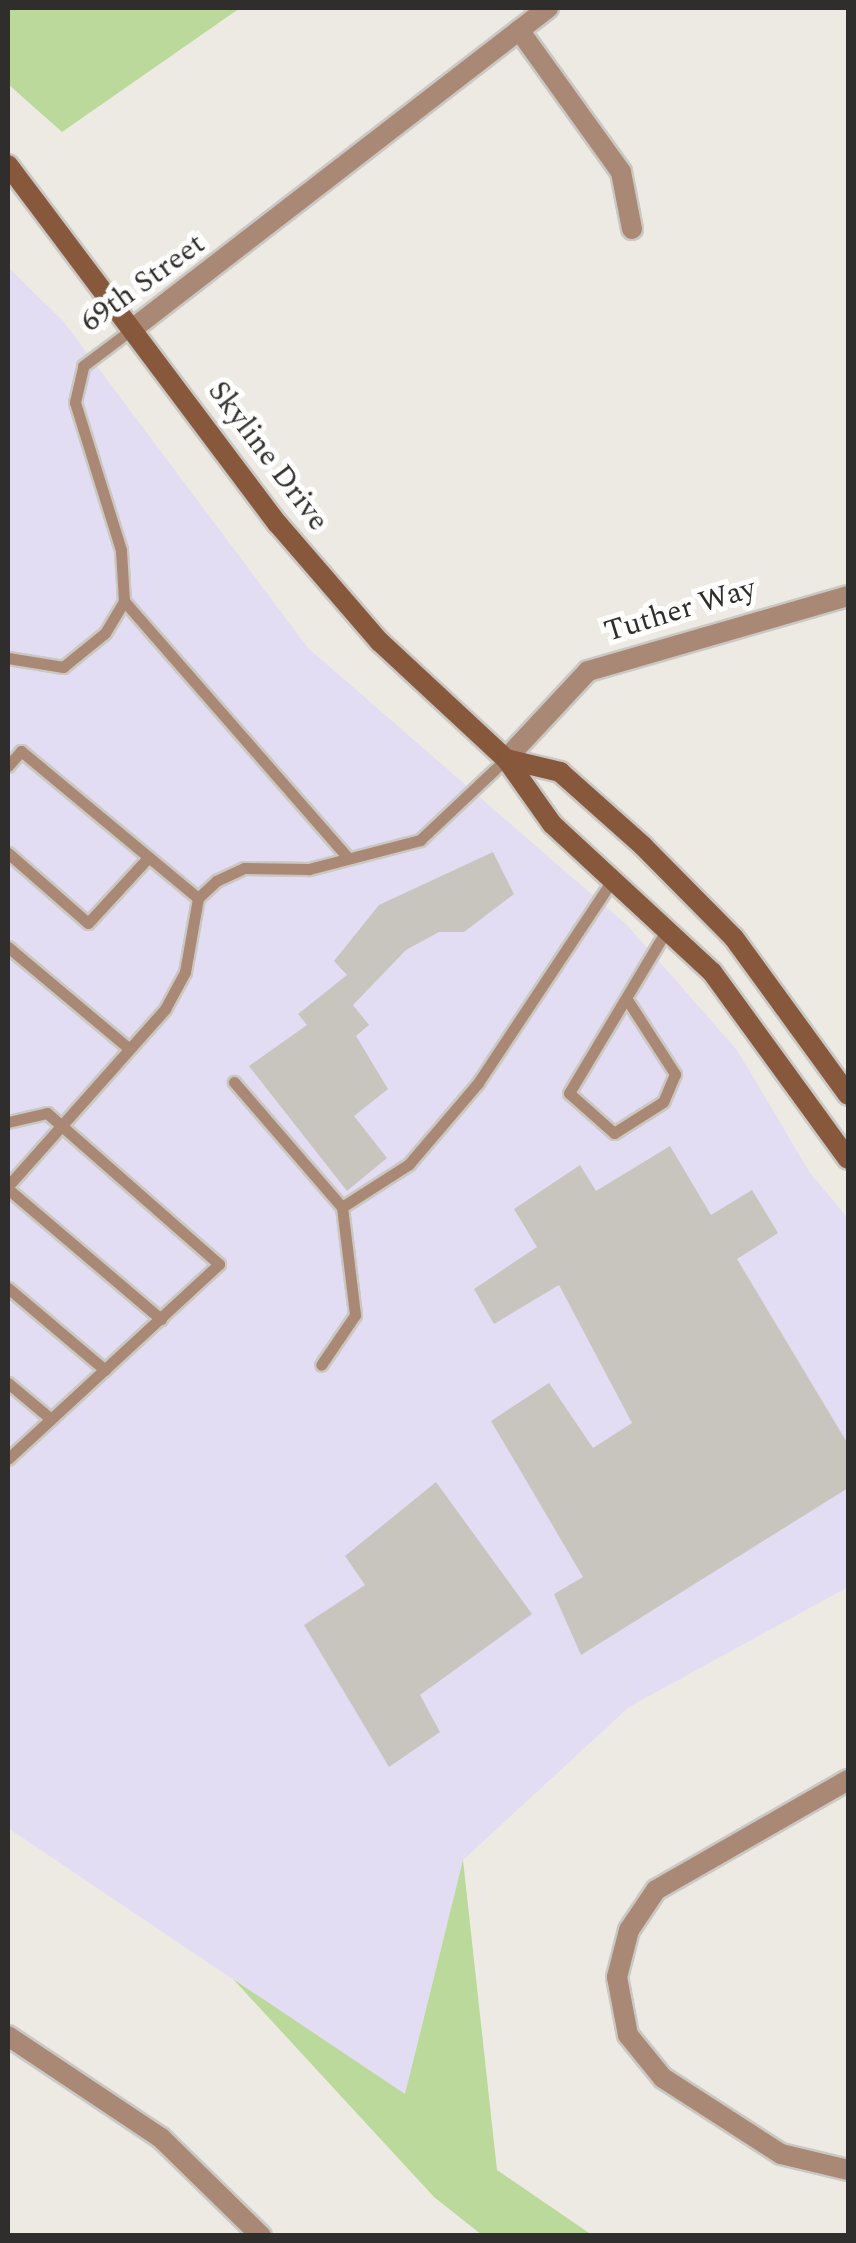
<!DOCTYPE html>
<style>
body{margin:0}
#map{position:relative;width:856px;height:2243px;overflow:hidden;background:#edeae4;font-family:Spectral,serif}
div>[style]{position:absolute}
.education>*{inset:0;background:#e2ddf3}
.green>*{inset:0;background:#bbd99a}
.building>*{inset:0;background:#c8c5bf}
.roads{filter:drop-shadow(2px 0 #cbc8c3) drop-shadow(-2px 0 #cbc8c3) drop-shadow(0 2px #cbc8c3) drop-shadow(0 -2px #cbc8c3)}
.lane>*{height:11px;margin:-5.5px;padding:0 5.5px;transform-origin:5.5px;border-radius:5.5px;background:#a98875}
.street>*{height:20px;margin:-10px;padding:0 10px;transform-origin:10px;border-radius:10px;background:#a98875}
.secondary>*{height:20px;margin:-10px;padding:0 10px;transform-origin:10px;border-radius:10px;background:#87583c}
span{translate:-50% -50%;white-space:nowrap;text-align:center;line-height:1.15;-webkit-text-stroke:10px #fff;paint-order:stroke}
.street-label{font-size:30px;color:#2f2e2c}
.frame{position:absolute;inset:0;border:10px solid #2f2e2c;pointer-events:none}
</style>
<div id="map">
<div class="education">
<i style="clip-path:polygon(8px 267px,63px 321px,308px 648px,627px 925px,737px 1050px,810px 1173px,848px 1218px,848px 1587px,629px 1707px,463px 1860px,405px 2095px,8px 1828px)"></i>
</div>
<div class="green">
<i style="clip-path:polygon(8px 8px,240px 8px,62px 132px,8px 84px)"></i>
<i style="clip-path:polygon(463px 1860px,497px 2170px,592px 2235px,482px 2235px,434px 2197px,233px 1979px,405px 2094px)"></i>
</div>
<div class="building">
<i style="clip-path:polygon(493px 852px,514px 894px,464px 932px,439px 932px,406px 950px,353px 1005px,369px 1025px,356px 1036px,388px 1089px,354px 1116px,387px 1158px,347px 1191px,249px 1066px,307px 1025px,298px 1014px,347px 975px,334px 961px,379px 905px)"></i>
<i style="clip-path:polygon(670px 1146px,711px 1215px,752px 1190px,778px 1233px,737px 1259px,848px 1444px,848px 1488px,581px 1655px,554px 1594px,583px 1577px,491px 1421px,549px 1383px,593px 1448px,632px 1423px,559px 1285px,494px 1324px,474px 1289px,537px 1247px,514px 1209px,580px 1165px,596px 1191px)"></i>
<i style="clip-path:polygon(436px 1482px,532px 1614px,420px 1695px,440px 1732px,389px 1767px,304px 1625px,365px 1585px,345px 1556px)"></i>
</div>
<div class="roads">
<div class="lane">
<i style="left:124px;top:601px;width:341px;rotate:48.9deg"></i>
<i style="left:8px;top:658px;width:56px;rotate:9.3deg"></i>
<i style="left:63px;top:667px;width:54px;rotate:-39deg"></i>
<i style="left:105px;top:633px;width:37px;rotate:-59deg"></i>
<i style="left:124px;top:601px;width:51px;rotate:-93.4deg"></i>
<i style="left:121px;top:550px;width:155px;rotate:-107.3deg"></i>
<i style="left:75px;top:402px;width:37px;rotate:-77deg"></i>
<i style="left:83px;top:366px;width:65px;rotate:-36.9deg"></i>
<i style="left:8px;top:766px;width:20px;rotate:-49deg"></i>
<i style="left:21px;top:751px;width:230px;rotate:39.7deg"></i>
<i style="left:8px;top:853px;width:106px;rotate:41.2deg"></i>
<i style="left:88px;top:923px;width:86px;rotate:-47.4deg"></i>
<i style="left:8px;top:947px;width:155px;rotate:40deg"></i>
<i style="left:628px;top:1001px;width:87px;rotate:57.2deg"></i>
<i style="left:675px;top:1074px;width:30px;rotate:113deg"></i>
<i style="left:663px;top:1102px;width:58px;rotate:147.7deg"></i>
<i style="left:614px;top:1133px;width:60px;rotate:-138.4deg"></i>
<i style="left:569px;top:1093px;width:191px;rotate:-59.1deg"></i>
<i style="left:234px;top:1082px;width:165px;rotate:49.2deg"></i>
<i style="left:342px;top:1207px;width:109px;rotate:83.1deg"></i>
<i style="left:355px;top:1315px;width:60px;rotate:124.2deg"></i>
<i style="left:8px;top:1122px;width:40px;rotate:-13deg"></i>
<i style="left:47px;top:1113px;width:229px;rotate:41.3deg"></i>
<i style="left:219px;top:1264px;width:287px;rotate:137.3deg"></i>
<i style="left:8px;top:1186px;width:237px;rotate:-48.4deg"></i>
<i style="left:165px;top:1009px;width:42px;rotate:-61.6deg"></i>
<i style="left:185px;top:972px;width:75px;rotate:-80deg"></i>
<i style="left:198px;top:898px;width:25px;rotate:-43deg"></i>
<i style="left:216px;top:881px;width:31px;rotate:-25deg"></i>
<i style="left:244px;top:868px;width:65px;rotate:0.9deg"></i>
<i style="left:309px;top:869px;width:115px;rotate:-14.6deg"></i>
<i style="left:420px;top:840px;width:118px;rotate:-43.3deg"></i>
<i style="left:8px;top:1189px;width:201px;rotate:40.4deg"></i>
<i style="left:342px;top:1207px;width:80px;rotate:-32.7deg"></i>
<i style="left:409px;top:1164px;width:106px;rotate:-49.6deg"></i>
<i style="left:478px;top:1083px;width:245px;rotate:-56.5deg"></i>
<i style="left:8px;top:1288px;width:127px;rotate:40.2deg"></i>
<i style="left:8px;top:1383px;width:56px;rotate:39.9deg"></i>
</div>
<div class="street">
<i style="left:519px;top:30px;width:175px;rotate:54.3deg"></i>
<i style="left:621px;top:172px;width:58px;rotate:79.1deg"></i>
<i style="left:135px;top:327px;width:522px;rotate:-37.68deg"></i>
<i style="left:506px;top:759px;width:120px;rotate:-47deg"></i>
<i style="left:588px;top:671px;width:271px;rotate:-16.1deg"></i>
<i style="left:848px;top:1780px;width:221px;rotate:150.2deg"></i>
<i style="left:656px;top:1890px;width:48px;rotate:124deg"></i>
<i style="left:629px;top:1930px;width:49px;rotate:104.3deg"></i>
<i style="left:617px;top:1977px;width:59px;rotate:79.3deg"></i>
<i style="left:628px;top:2035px;width:55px;rotate:50.9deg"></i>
<i style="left:663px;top:2078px;width:140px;rotate:32.8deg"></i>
<i style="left:781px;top:2154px;width:69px;rotate:13.4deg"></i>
<i style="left:8px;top:2036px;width:184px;rotate:33.7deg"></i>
<i style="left:161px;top:2138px;width:140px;rotate:44.4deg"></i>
</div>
<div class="secondary">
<i style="left:8px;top:165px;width:449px;rotate:53.1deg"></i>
<i style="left:278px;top:524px;width:156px;rotate:49.2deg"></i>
<i style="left:380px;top:642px;width:172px;rotate:42.9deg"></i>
<i style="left:506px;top:759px;width:80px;rotate:54.7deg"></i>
<i style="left:552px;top:824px;width:218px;rotate:42.8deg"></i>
<i style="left:712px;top:972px;width:231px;rotate:54deg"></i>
<i style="left:506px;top:759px;width:56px;rotate:13.5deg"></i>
<i style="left:560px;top:772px;width:111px;rotate:41.7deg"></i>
<i style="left:643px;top:846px;width:129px;rotate:45.3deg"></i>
<i style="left:734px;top:938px;width:194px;rotate:54deg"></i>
</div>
</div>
<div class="street-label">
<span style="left:143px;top:283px;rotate:-36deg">69th Street</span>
<span style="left:268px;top:456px;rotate:53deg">Skyline Drive</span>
<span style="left:680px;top:610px;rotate:-17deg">Tuther Way</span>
</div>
<div class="frame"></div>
</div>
